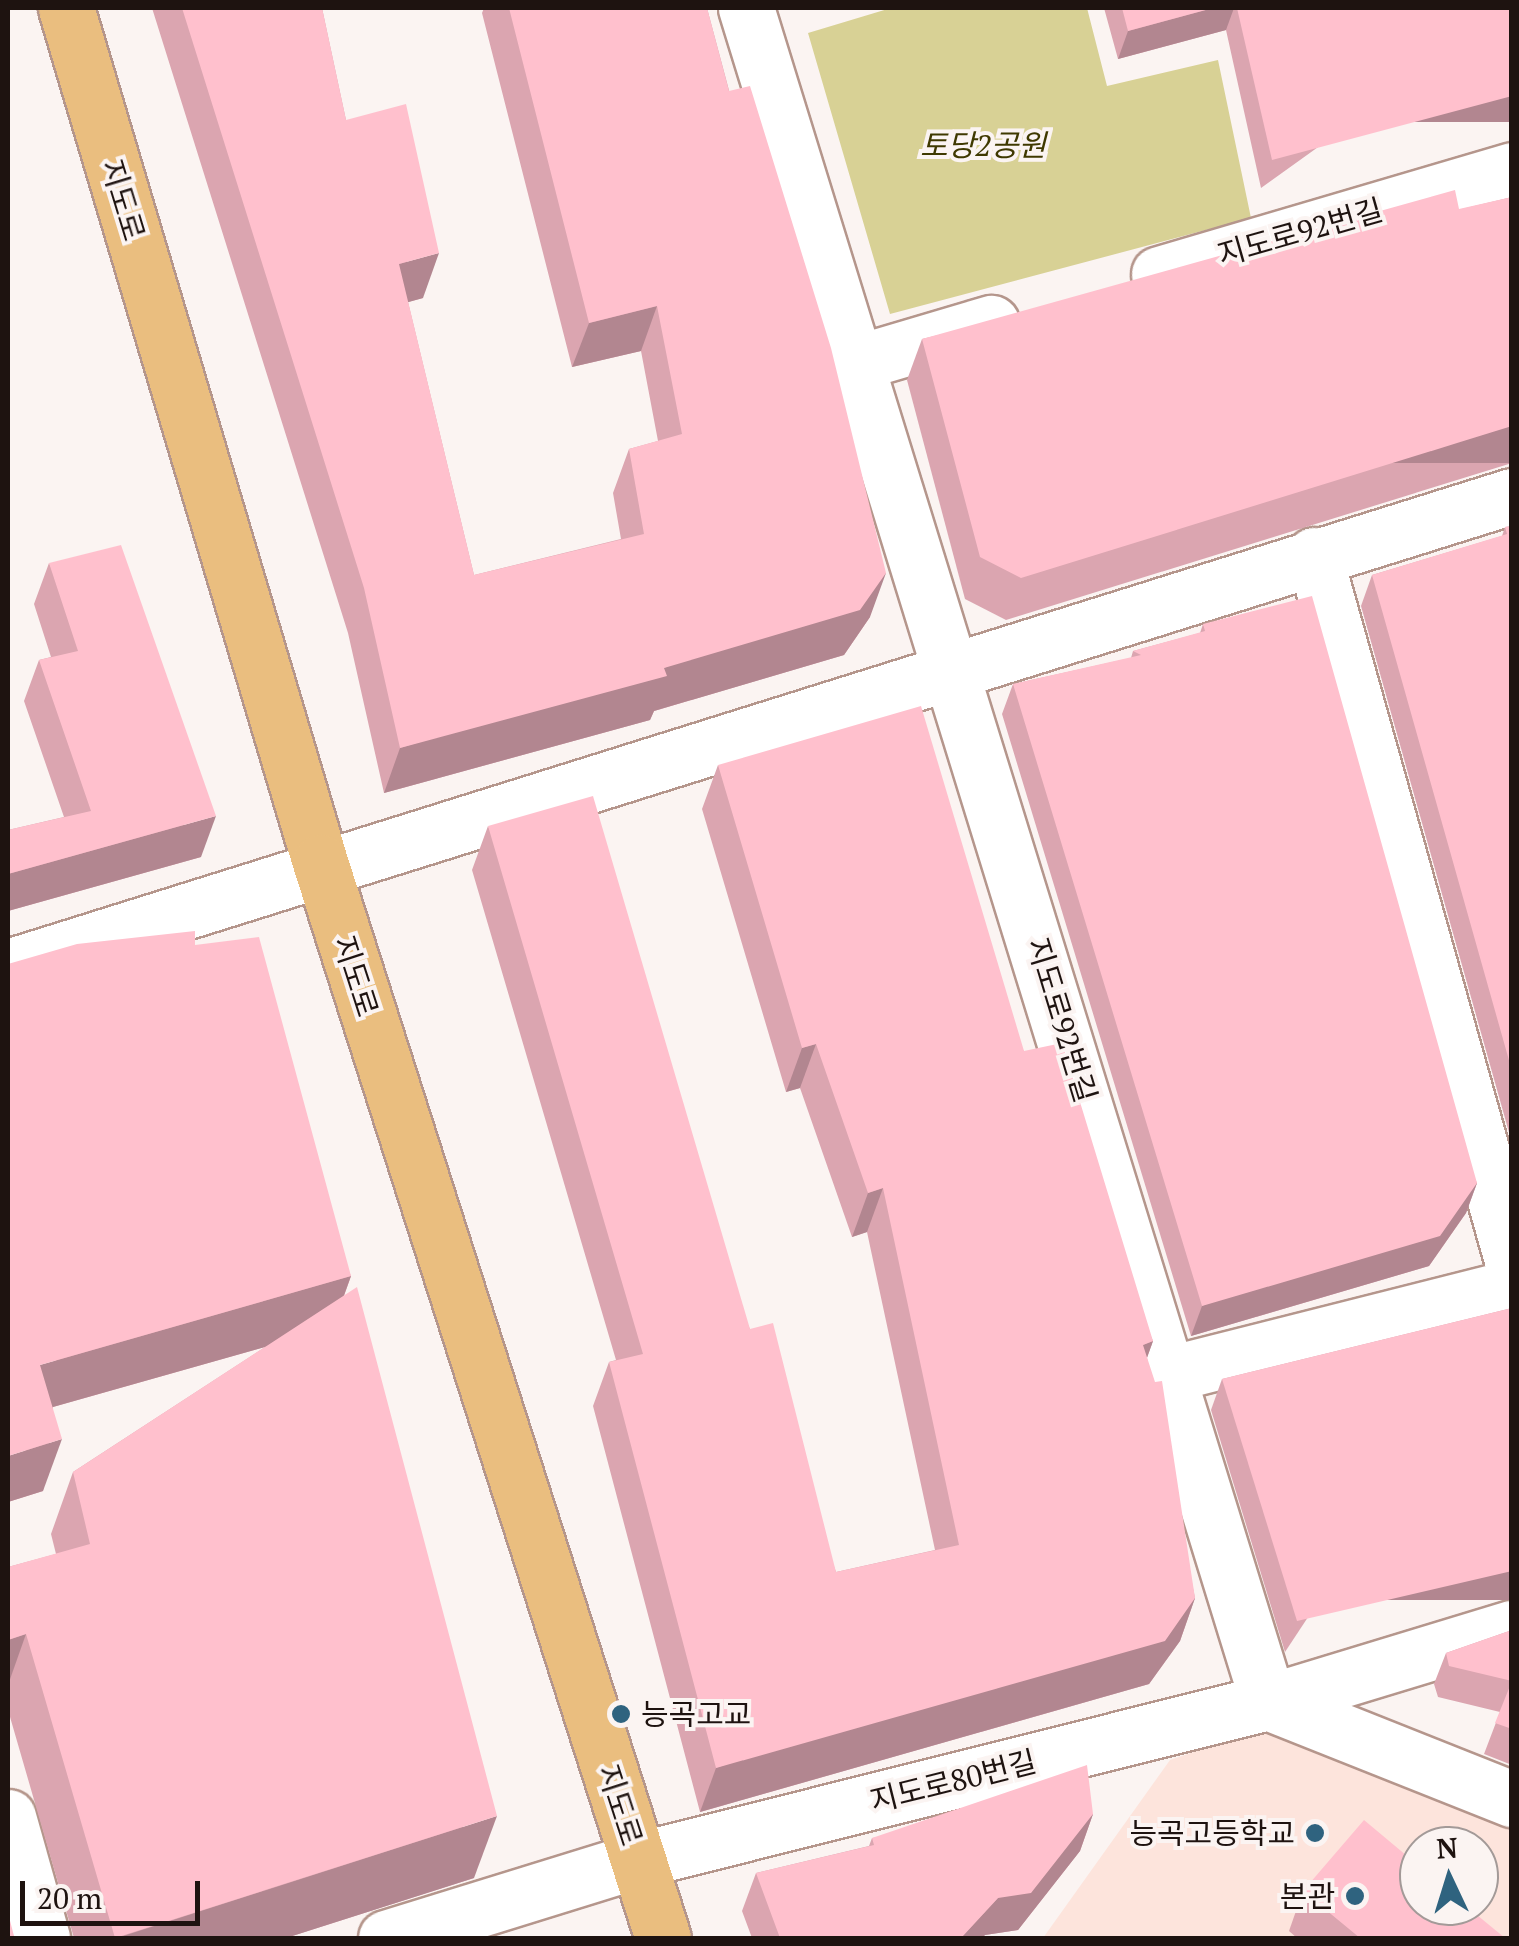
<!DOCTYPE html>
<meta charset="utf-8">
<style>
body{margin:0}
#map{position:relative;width:1519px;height:1946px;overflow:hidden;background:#fbf4f2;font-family:"PT Serif","Noto Sans KR",serif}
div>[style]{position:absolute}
.built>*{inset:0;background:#fde4dc}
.green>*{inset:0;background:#d8d195}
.roads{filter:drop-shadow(2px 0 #b5968c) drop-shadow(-2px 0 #b5968c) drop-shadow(0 2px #b5968c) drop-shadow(0 -2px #b5968c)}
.minor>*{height:55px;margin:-27.5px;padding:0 27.5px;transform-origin:27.5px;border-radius:27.5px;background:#fff}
.major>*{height:55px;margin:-27.5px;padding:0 27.5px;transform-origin:27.5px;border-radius:27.5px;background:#eabe7f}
.wall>*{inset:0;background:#dba5b0}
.shaded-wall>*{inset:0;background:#b28690;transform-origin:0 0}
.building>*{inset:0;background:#ffc0cd}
.dots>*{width:28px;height:28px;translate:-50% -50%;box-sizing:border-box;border:5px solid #fbf4f2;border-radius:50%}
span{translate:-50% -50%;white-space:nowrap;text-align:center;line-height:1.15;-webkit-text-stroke:8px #fbf4f2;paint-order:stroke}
.park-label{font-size:30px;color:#3f3900;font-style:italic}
.street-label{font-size:30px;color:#1e1310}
.poi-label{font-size:30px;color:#1e1310}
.left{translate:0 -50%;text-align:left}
.right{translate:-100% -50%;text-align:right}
.frame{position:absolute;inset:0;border:10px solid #1e1310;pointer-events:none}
.north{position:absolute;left:1399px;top:1826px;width:100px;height:100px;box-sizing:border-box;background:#fbf4f2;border:2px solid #a39a98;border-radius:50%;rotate:356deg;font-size:28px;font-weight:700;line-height:40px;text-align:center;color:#1e1310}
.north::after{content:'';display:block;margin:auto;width:35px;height:45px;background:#2f637f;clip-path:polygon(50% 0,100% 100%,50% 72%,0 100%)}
.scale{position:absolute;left:20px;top:1881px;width:180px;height:45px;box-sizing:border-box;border:5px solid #1e1310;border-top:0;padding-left:12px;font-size:30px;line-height:35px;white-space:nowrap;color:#1e1310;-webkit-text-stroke:8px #fbf4f2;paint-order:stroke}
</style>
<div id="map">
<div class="built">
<i style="clip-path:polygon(evenodd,1268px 1727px,1511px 1821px,1511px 1938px,1043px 1938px,1170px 1760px,1268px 1727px,1419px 1846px,1479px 1846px,1479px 1906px,1419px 1906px,1419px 1846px)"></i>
</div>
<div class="green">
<i style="clip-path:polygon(891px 8px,1087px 8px,1107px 86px,1218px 60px,1251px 218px,890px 314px,808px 33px)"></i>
</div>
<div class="roads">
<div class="minor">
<i style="left:746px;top:8px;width:1773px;rotate:72.87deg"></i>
<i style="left:1268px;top:1702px;width:263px;rotate:21.7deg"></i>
<i style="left:1159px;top:274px;width:368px;rotate:-16.4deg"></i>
<i style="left:859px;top:362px;width:138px;rotate:-16.5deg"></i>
<i style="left:1314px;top:555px;width:732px;rotate:74.31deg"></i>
<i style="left:8px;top:967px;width:1576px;rotate:-17.39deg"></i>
<i style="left:1169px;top:1374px;width:354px;rotate:-14.2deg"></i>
<i style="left:8px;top:1817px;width:126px;rotate:74.3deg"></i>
<i style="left:386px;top:1938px;width:264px;rotate:-17.2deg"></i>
<i style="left:638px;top:1860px;width:650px;rotate:-14.08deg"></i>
<i style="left:1268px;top:1702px;width:255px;rotate:-16.9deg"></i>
</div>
<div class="major">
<i style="left:66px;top:8px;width:891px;rotate:73.44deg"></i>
<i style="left:320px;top:862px;width:1129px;rotate:72.32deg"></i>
</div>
</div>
<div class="wall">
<i style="clip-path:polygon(152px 8px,322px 8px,346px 120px,423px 298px,408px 302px,474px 575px,621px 539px,613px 493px,629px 449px,658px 441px,641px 351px,572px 367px,482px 13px,484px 8px,707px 8px,870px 617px,844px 655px,654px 711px,650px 720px,384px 793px,348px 633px)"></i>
<i style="clip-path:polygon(1104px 8px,1512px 8px,1261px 188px,1226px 30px,1118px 59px)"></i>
<i style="clip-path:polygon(1512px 197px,1512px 463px,1006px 620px,965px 599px,907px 380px,922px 339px)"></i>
<i style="clip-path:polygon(1512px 526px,1512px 1143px,1361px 606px,1372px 575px,1502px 536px,1505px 527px)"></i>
<i style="clip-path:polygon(49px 563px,201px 857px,8px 911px,8px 830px,64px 817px,24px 701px,39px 660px,51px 657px,34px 604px)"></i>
<i style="clip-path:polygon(1203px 624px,1477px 1183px,1466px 1213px,1429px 1266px,1191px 1336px,1002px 714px,1013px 684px,1131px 658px,1133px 651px,1200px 633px)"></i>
<i style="clip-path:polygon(718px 765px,1024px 1051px,1153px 1341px,1147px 1358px,1195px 1598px,1180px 1641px,1149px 1684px,700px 1812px,593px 1406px,609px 1362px,616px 1360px,472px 870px,488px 826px,750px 1329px,836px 1572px,935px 1550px,867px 1232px,852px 1237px,800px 1088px,786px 1092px,702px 809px)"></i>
<i style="clip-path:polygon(195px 945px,351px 1276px,344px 1296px,474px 1878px,286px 1938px,74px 1938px,8px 1710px,8px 1567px,56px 1554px,51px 1534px,73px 1472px,265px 1347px,53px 1407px,43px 1491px,8px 1502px)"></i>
<i style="clip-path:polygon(1512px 1308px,1285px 1652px,1211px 1410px,1222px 1379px)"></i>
<i style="clip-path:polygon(1512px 1630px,1512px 1765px,1484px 1754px,1500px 1712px,1438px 1697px,1434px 1684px,1446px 1653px)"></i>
<i style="clip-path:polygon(1093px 1814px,1080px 1851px,1018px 1930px,985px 1935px,982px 1938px,752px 1938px,742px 1911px,756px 1873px,869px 1846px,872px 1838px)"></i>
<i style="clip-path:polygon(1303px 1891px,1505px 1938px,1297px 1938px,1289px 1931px)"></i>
</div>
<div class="shaded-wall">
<i style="clip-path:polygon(1213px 8px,1234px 8px,1226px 30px,1118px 59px,1128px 31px)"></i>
<i style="left:1512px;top:96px;width:26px;height:248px;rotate:90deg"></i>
<i style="clip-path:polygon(439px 253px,423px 298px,383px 309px,399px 264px)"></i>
<i style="clip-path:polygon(657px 306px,641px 351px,572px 367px,589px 323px)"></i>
<i style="left:1512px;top:426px;width:37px;height:514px;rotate:90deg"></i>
<i style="clip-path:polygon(886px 573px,870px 617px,844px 655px,654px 711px,650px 720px,384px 793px,400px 748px,664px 668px)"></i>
<i style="clip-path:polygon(216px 816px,201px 857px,8px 911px,8px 874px)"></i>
<i style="clip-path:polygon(816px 1044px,800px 1088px,786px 1092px,802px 1048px)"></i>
<i style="clip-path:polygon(1477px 1183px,1466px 1213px,1429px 1266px,1191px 1336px,1202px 1306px)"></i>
<i style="clip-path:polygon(883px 1188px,867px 1232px,852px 1237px,868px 1193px)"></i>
<i style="clip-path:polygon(351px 1276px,332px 1328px,21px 1416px,40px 1365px)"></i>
<i style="clip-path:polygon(1153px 1341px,1137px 1385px,1143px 1345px)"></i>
<i style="clip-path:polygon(62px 1439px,43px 1491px,8px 1502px,8px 1456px)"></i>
<i style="left:1512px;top:1571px;width:29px;height:221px;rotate:90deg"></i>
<i style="clip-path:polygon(1195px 1598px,1180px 1641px,1149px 1684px,700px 1812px,716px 1768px)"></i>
<i style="clip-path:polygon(26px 1634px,8px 1685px,8px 1640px)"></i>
<i style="clip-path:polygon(1093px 1814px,1080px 1851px,1018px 1930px,985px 1935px,982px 1938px,961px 1938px,998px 1898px)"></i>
<i style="clip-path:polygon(497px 1816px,474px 1878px,286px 1938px,117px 1938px)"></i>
</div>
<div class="building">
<i style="clip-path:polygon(182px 8px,322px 8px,346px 120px,406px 104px,439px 253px,399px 264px,474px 575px,644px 534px,629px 449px,682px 434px,657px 306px,589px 323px,509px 8px,707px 8px,729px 91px,750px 86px,831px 348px,886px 573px,860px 610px,664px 668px,667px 676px,400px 748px,364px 588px)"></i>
<i style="clip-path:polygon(1122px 8px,1213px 8px,1128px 31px)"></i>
<i style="clip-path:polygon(1237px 8px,1512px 8px,1512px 96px,1272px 160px)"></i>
<i style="clip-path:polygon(1455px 190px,1459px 209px,1512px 197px,1512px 426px,1021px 578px,980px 557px,922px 339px)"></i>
<i style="clip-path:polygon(1512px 526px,1512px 1071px,1372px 575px,1507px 534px,1505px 527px)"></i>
<i style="clip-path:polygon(121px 545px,216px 816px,8px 874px,8px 830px,91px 811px,39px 660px,78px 651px,49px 563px)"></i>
<i style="clip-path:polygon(1312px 596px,1477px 1183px,1440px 1236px,1202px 1306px,1013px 684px,1141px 655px,1133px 651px,1205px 631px,1203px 624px)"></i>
<i style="clip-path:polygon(921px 706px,1024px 1051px,1062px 1043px,1153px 1341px,1143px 1345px,1155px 1382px,1162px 1381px,1195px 1598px,1165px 1641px,716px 1768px,609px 1362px,643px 1354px,488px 826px,593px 796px,750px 1329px,773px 1323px,836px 1572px,959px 1545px,883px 1188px,868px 1193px,816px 1044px,802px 1048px,718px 765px)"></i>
<i style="clip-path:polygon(195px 931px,195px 945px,259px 937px,351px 1276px,40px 1365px,62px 1439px,8px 1456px,8px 964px,77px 944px)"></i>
<i style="clip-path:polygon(357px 1287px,497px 1816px,115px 1938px,26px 1634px,8px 1640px,8px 1567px,90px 1544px,73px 1472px)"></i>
<i style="clip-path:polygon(1512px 1308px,1512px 1571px,1297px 1621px,1222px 1379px)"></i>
<i style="clip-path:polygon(1512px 1630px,1512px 1681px,1449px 1666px,1446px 1653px)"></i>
<i style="clip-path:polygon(1512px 1681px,1512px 1729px,1495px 1723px)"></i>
<i style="clip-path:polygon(1087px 1765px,1093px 1814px,1031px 1893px,998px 1898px,961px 1938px,780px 1938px,756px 1873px,874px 1845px,872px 1838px)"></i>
<i style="clip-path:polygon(1364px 1820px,1419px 1866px,1419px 1906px,1466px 1906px,1505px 1938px,1360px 1938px,1303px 1891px)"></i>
<i style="clip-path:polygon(8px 1913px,14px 1936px,13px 1938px,8px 1938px)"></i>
</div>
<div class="dots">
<i style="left:621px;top:1714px;background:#2f637f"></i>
<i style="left:1315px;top:1833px;background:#2f637f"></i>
<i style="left:1355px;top:1896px;background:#2f637f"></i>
</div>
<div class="park-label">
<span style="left:983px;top:145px">토당2공원</span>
</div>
<div class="street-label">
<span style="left:123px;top:200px;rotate:73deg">지도로</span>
<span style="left:1300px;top:232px;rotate:-16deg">지도로92번길</span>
<span style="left:356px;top:976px;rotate:72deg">지도로</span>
<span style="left:1062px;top:1020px;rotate:73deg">지도로92번길</span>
<span style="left:953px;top:1781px;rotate:-14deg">지도로80번길</span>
<span style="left:620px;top:1805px;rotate:72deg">지도로</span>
</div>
<div class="poi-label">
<span class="left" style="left:641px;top:1714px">능곡고교</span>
<span class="right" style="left:1295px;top:1833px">능곡고등학교</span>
<span class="right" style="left:1335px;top:1896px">본관</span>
</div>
<div class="frame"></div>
<div class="north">N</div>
<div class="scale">20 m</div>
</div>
